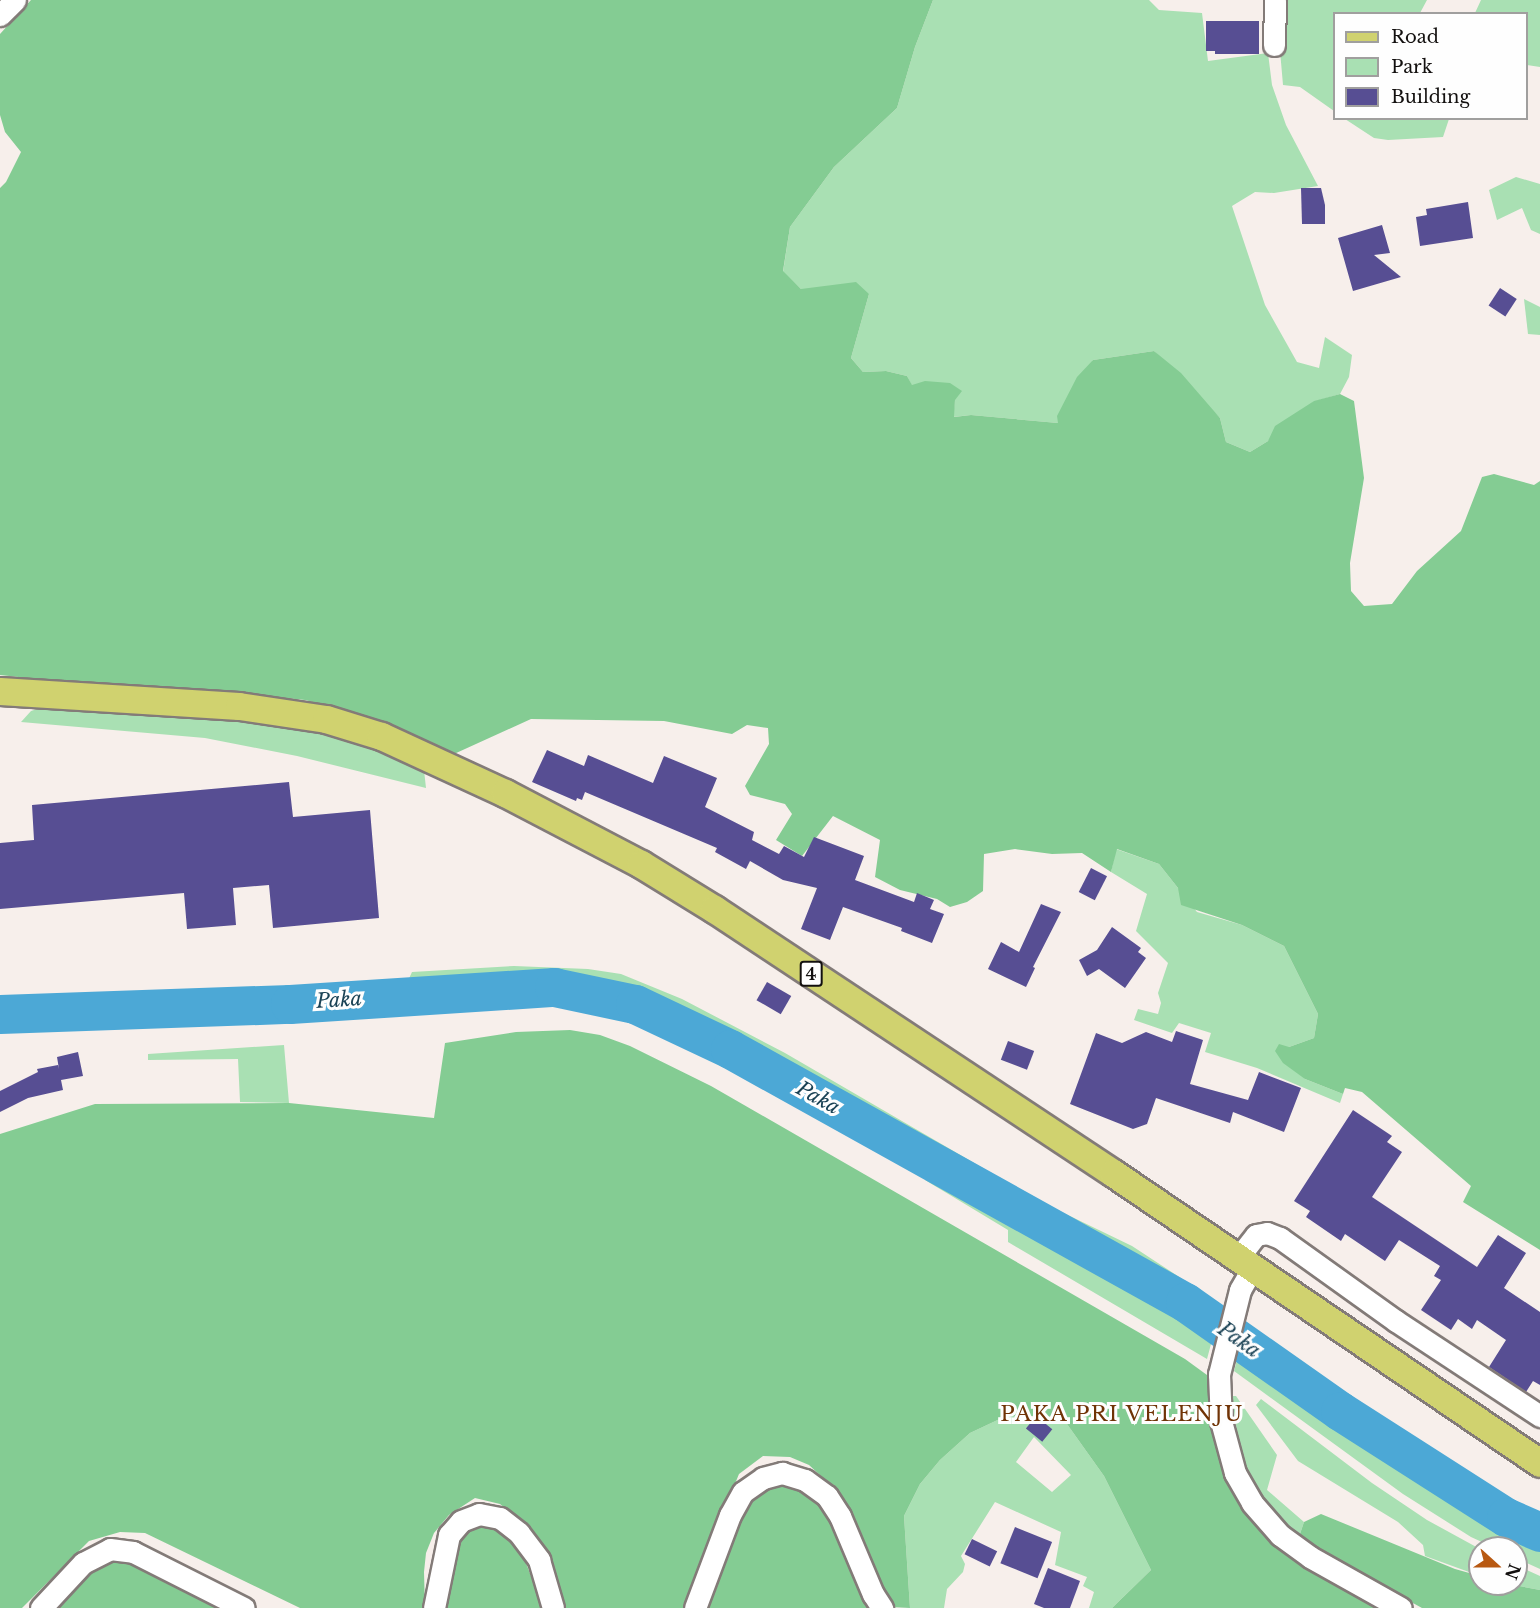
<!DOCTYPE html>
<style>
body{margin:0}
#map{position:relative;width:1540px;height:1608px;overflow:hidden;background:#f7efeb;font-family:"Libre Baskerville",serif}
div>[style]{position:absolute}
.green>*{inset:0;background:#a9e0b3}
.forest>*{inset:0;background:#84cc93}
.river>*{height:39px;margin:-19.5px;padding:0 19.5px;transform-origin:19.5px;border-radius:19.5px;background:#4ca8d6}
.building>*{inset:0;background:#574e93;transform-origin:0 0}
.roads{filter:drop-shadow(2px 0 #837b78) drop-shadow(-2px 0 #837b78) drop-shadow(0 2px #837b78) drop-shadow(0 -2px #837b78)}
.minor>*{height:21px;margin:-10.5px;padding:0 10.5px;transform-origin:10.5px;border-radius:10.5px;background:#fff}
.major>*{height:27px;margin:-13.5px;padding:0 13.5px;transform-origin:13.5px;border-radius:13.5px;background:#d0d26f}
span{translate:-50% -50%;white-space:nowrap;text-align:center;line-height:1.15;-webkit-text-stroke:6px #fefefe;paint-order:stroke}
.shield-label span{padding:2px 4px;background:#fefefe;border:2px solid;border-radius:4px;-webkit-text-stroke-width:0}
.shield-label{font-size:16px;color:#13100f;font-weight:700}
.water-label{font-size:20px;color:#1a4255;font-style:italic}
.quarter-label{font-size:21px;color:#703306;letter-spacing:1.5px}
.legend{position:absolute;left:1333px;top:12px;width:195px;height:108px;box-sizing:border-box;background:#fefefe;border:2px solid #a09f9e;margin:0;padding:8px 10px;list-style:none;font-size:18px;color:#13100f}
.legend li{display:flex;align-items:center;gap:12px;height:30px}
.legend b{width:30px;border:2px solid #a09f9e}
.north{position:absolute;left:1468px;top:1536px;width:60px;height:60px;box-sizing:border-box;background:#fefefe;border:2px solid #a09f9e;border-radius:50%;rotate:111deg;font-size:16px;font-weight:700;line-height:24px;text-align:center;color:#13100f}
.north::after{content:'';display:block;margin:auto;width:21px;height:27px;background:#b85912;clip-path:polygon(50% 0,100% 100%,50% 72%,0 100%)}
</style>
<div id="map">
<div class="green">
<i style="clip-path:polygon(933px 0,1149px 0,1159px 10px,1202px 13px,1208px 61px,1268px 53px,1272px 85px,1286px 125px,1318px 186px,1274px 193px,1255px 192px,1232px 206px,1265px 305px,1297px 362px,1319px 368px,1325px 337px,1352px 355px,1349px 377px,1340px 394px,1313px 402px,1268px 441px,1250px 452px,1226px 442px,1220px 418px,1154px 351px,1093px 360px,1058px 423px,971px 415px,953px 417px,955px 400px,912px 386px,907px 376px,886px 371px,863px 372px,851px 358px,869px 294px,801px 289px,783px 272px,790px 227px,834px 167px,897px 108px,915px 47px)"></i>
<i style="clip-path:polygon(1281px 0,1427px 0,1420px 13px,1334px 14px,1334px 111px,1300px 87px,1283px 85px,1279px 39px)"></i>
<i style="clip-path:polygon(1481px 0,1540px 0,1540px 67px,1527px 65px,1526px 14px,1475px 13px)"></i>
<i style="clip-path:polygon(1345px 119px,1449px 118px,1449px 119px,1443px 137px,1388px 140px,1374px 138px)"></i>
<i style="clip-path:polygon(1516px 177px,1540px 184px,1540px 234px,1531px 230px,1522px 208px,1497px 220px,1489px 190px)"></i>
<i style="clip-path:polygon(1524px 299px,1540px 307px,1540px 335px,1528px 334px)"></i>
<i style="clip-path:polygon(43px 707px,189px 715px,279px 723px,322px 731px,377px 749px,424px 770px,426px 788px,297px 756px,205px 738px,21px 722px,31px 711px)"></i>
<i style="clip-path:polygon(1116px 849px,1159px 864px,1197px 912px,1242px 925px,1284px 946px,1318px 1014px,1314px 1038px,1289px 1047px,1305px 1079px,1343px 1094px,1340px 1103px,1257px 1068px,1205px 1052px,1211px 1033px,1179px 1023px,1172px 1033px,1134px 1020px,1138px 1009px,1158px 1014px,1161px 1003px,1158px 993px,1168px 963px,1136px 931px,1147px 894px,1111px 872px)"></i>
<i style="clip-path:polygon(514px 966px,588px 969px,621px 974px,682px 999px,785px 1053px,1041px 1202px,1132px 1246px,1222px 1305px,1219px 1317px,803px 1077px,649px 998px,577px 982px,463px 980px,407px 983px,412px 972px)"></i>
<i style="clip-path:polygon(284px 1045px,289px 1103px,240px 1102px,238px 1059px,148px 1060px,148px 1054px)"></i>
<i style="clip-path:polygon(924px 1165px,1005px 1209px,1214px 1333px,1207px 1359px,1008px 1242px,1008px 1230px,925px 1180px)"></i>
<i style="clip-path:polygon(1239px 1352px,1310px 1407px,1383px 1458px,1437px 1492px,1540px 1541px,1537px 1547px,1540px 1552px,1540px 1569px,1516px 1558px,1516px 1548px,1495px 1548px,1471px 1537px,1403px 1494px,1234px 1371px)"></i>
<i style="clip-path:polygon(1232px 1396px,1236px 1396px,1277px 1455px,1267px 1490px,1304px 1522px,1298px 1540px,1248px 1482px,1241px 1462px)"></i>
<i style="clip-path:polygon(1261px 1399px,1372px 1483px,1427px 1520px,1480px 1549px,1480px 1576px,1425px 1556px,1423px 1545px,1398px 1522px,1298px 1461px,1256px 1405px)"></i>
<i style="clip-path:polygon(evenodd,1004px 1417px,1062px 1417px,1104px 1476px,1151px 1570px,1112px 1608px,1089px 1608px,1094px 1592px,1083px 1586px,1087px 1577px,1055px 1565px,1061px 1532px,995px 1502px,961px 1556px,965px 1564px,963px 1572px,947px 1589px,944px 1608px,910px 1608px,904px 1516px,920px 1484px,940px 1460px,970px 1433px,1004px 1417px,1034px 1437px,1071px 1475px,1052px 1492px,1016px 1462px,1034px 1437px)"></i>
<i style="clip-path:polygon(1516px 1565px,1540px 1576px,1540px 1590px,1509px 1584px,1516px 1584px)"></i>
</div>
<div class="forest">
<i style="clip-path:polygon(31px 0,933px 0,915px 47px,897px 108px,834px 167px,790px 227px,783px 271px,801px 289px,856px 282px,869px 294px,851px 358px,863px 372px,886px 371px,907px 376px,912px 385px,925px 381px,950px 383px,962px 391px,955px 400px,954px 417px,971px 415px,1058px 423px,1057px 416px,1077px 377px,1093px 360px,1154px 351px,1181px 373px,1220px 418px,1226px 442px,1250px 452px,1268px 441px,1275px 426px,1314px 401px,1340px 394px,1354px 401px,1364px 478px,1350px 563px,1351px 591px,1364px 606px,1392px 604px,1417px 571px,1461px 531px,1482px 477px,1494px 474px,1534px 485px,1540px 481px,1540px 1250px,1463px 1202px,1471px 1186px,1362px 1092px,1345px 1088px,1343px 1094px,1305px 1079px,1283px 1063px,1275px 1051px,1279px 1044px,1289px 1047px,1314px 1038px,1318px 1014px,1284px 946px,1242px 925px,1181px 905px,1178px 888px,1159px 864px,1117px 849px,1111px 872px,1082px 853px,1052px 854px,1015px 849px,984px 854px,983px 891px,967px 902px,950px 907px,937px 899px,900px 890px,875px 877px,880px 840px,833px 816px,802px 856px,776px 840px,792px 814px,785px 804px,750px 795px,745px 786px,769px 744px,768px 728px,747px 725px,732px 734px,664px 721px,531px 719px,454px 754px,344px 710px,305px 700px,226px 692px,92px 685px,0 675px,0 188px,6px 182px,21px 152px,5px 132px,0 115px,0 34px)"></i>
<i style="clip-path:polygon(570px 1030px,600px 1035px,630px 1046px,711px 1086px,1185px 1359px,1207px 1375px,1210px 1406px,1239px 1499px,1383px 1608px,1112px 1608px,1151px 1570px,1104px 1476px,1062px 1417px,1030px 1416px,1004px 1417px,970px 1433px,940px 1460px,920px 1484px,904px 1516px,910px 1608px,890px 1607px,836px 1490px,809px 1465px,790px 1457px,763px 1456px,739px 1474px,684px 1608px,564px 1608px,554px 1566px,527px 1526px,500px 1504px,475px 1498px,449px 1515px,434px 1533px,426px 1553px,424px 1572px,425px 1608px,300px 1608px,145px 1533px,120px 1532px,89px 1541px,22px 1608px,0 1608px,0 1134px,95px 1104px,289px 1103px,434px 1118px,445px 1043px,516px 1032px)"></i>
<i style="clip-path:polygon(780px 1482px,800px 1484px,815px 1496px,830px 1516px,875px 1608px,705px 1608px,732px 1534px,756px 1495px)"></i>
<i style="clip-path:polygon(1321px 1514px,1455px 1569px,1480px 1576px,1480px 1584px,1509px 1584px,1540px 1590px,1540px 1608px,1422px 1608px,1298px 1540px,1304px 1522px)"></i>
<i style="clip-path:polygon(472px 1526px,494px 1527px,517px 1539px,543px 1608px,443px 1608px,459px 1536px)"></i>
<i style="clip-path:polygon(113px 1557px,140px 1561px,249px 1608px,50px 1608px,86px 1569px)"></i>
</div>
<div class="river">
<i style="left:0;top:1014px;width:290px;rotate:-2deg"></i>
<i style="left:290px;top:1004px;width:265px;rotate:-3.7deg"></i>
<i style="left:554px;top:987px;width:83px;rotate:11.9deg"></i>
<i style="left:635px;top:1004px;width:105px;rotate:25.3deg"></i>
<i style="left:730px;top:1049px;width:521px;rotate:29.08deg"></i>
<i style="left:1185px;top:1302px;width:189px;rotate:35.1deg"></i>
<i style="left:1340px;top:1411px;width:197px;rotate:32.6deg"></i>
<i style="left:1506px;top:1517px;width:37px;rotate:24deg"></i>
</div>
<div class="building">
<i style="clip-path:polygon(1206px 21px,1259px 21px,1259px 54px,1215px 54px,1215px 51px,1206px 51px)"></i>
<i style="clip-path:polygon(1301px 188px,1321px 188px,1325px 205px,1325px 224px,1302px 224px)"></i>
<i style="clip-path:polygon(1468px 202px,1473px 238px,1420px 246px,1416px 217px,1427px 215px,1426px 209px)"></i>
<i style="clip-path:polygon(1382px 225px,1390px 253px,1374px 255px,1401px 277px,1353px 291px,1338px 238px)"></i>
<i style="left:1500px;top:288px;width:20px;height:21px;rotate:33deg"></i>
<i style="clip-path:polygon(547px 750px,584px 766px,588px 755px,653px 783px,664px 756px,717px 778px,705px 807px,754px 832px,752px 840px,779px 854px,784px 846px,804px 857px,814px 837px,864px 856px,855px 880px,914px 902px,917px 893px,934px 900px,930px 909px,944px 914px,932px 943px,901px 931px,902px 928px,843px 907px,830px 940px,801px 929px,817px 888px,783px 880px,750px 861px,746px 869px,715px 852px,717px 848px,585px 792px,582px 800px,577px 798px,576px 801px,532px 782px)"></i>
<i style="clip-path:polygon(289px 782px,293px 817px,370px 810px,379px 918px,273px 928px,269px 885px,233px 888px,236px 925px,187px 929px,184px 893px,0 909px,0 843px,34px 840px,32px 805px)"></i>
<i style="left:1091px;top:868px;width:18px;height:27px;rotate:27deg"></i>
<i style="clip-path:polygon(1041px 904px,1061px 912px,1033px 967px,1035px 968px,1026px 987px,988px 969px,1001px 942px,1019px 952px)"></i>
<i style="clip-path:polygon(1112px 927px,1141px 948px,1138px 952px,1146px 958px,1125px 988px,1099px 969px,1087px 976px,1079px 960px,1097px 950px)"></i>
<i style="left:767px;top:982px;width:28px;height:21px;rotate:30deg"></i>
<i style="clip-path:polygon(1176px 1031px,1203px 1040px,1190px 1084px,1248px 1100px,1259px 1072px,1301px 1088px,1284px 1132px,1233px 1112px,1230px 1123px,1156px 1098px,1147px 1124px,1133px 1129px,1070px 1104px,1096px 1033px,1122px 1043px,1146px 1032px,1172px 1042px)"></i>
<i style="left:1008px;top:1041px;width:28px;height:20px;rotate:21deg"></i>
<i style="clip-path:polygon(78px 1052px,83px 1076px,61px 1080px,63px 1090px,28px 1098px,0 1112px,0 1091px,38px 1072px,37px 1069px,58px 1065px,59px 1069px,57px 1057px)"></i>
<i style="clip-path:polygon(1353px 1110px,1392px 1136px,1387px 1142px,1402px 1152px,1372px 1197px,1477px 1267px,1498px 1235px,1526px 1253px,1504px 1288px,1540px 1312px,1540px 1385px,1533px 1381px,1526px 1392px,1489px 1367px,1506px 1340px,1477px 1320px,1472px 1329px,1458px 1319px,1451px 1330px,1421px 1310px,1441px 1280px,1434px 1276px,1440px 1266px,1399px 1240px,1385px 1261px,1345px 1234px,1341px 1241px,1306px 1217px,1310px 1211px,1294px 1201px)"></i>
<i style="left:1036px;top:1416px;width:21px;height:16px;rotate:39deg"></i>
<i style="left:1015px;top:1527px;width:40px;height:39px;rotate:22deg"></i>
<i style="left:972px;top:1539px;width:28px;height:17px;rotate:26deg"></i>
<i style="clip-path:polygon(1048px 1568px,1080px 1581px,1070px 1608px,1044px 1608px,1034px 1604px)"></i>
</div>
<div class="roads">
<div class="minor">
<i style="left:0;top:15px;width:21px;rotate:-45deg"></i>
<i style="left:1274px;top:45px;width:45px;rotate:-88.7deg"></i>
<i style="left:1238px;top:1258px;width:29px;rotate:-52deg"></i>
<i style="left:1256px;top:1235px;width:11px;rotate:-10deg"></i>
<i style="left:1267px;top:1233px;width:14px;rotate:21deg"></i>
<i style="left:1280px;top:1238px;width:143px;rotate:35.6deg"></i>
<i style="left:1396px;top:1321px;width:173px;rotate:33.4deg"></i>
<i style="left:1252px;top:1269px;width:24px;rotate:120deg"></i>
<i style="left:1240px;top:1290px;width:87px;rotate:104deg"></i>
<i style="left:1219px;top:1374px;width:47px;rotate:87.6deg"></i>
<i style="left:1221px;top:1421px;width:54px;rotate:74.9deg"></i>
<i style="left:1235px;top:1473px;width:34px;rotate:60deg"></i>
<i style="left:1252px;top:1503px;width:43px;rotate:48.8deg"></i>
<i style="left:1280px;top:1535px;width:37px;rotate:36deg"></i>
<i style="left:1310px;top:1557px;width:104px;rotate:29.3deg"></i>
<i style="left:41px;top:1608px;width:62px;rotate:-47deg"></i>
<i style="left:83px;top:1563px;width:30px;rotate:-27deg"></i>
<i style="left:110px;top:1549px;width:23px;rotate:7deg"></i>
<i style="left:133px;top:1552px;width:124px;rotate:26.8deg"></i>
<i style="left:434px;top:1608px;width:75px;rotate:-78.4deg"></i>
<i style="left:449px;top:1535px;width:18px;rotate:-49deg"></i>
<i style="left:461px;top:1521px;width:19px;rotate:-21deg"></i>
<i style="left:479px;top:1514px;width:21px;rotate:11deg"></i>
<i style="left:500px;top:1518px;width:24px;rotate:38deg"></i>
<i style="left:519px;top:1533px;width:34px;rotate:53deg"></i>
<i style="left:539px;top:1560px;width:50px;rotate:73.7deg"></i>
<i style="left:695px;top:1608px;width:99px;rotate:-69.4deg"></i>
<i style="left:730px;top:1515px;width:26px;rotate:-61deg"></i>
<i style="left:743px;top:1492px;width:24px;rotate:-35deg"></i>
<i style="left:763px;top:1478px;width:20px;rotate:-15deg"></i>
<i style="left:782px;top:1473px;width:24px;rotate:17deg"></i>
<i style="left:805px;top:1480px;width:27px;rotate:36deg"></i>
<i style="left:827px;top:1496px;width:24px;rotate:57deg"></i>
<i style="left:840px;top:1516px;width:85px;rotate:67.1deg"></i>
<i style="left:873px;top:1594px;width:17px;rotate:57deg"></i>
</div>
<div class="major">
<i style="left:0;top:691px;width:239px;rotate:3.6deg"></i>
<i style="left:239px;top:706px;width:88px;rotate:8.5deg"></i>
<i style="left:326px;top:719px;width:58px;rotate:17.2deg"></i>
<i style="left:381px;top:736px;width:136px;rotate:24.7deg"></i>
<i style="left:505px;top:793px;width:153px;rotate:27.6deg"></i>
<i style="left:641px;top:864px;width:86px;rotate:31.7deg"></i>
<i style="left:714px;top:909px;width:478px;rotate:33.5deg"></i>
<i style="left:1113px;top:1173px;width:516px;rotate:34.18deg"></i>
</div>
</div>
<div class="shield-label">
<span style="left:811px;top:974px">4</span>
</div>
<div class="water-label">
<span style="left:339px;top:1000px;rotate:-4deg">Paka</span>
<span style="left:818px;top:1098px;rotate:29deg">Paka</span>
<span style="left:1239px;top:1340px;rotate:35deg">Paka</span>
</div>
<div class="quarter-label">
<span style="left:1122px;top:1414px">PAKA PRI VELENJU</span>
</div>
<ul class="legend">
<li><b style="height:8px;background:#d0d26f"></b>Road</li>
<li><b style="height:16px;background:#a9e0b3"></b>Park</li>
<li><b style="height:16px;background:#574e93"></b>Building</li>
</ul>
<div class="north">N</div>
</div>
